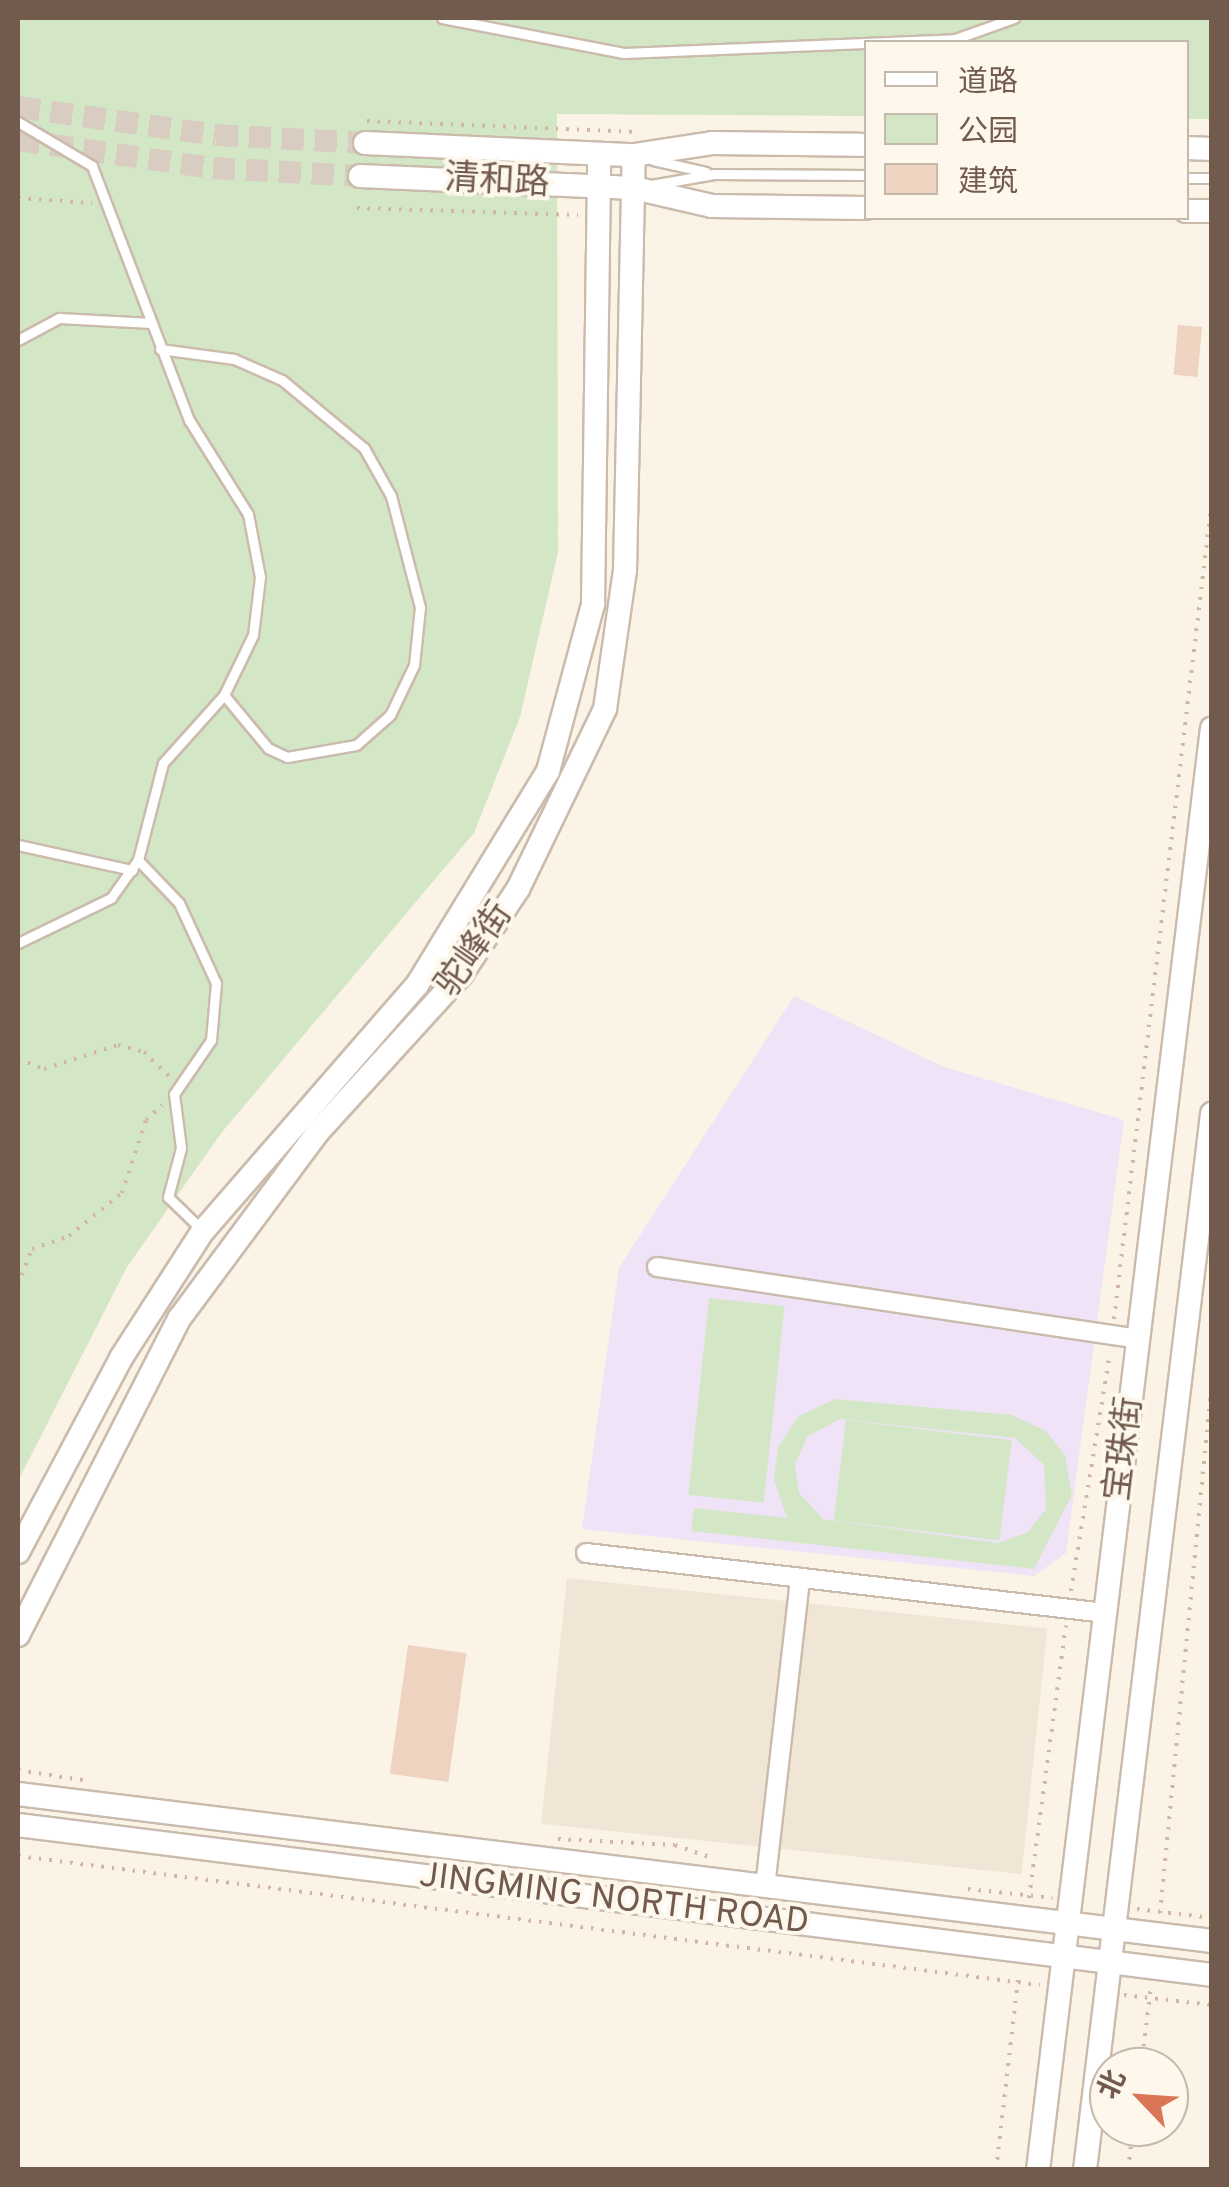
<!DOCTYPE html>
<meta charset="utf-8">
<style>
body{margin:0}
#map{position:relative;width:1229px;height:2187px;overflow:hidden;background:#faf3e6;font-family:Overpass,"Noto Sans SC",sans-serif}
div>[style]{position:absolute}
.residential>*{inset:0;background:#f1e5d5;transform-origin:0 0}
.education>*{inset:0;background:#f0e3f7}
.green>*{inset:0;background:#d3e7c6;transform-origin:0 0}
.building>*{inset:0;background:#edd3c0;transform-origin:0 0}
.secondary-tunnel>*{height:22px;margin-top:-11px;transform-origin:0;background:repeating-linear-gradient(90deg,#d8cdc0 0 22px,transparent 0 33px)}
.path>*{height:4px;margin-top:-2px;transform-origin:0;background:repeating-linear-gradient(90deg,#d2b6a4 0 2.5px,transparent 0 10.5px)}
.roads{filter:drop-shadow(2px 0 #cbbbad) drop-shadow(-2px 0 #cbbbad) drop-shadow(0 2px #cbbbad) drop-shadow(0 -2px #cbbbad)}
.lane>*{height:9px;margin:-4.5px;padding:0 4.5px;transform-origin:4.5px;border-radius:4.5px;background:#fff}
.street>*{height:18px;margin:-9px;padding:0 9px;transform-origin:9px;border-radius:9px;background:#fff}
.secondary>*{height:22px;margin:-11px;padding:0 11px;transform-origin:11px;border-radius:11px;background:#fff}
span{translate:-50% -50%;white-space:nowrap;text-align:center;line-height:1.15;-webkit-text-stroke:8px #fdf7ec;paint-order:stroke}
.street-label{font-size:35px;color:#725b4d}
.frame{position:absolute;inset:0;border:20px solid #725b4d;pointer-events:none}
.legend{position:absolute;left:864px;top:40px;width:325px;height:180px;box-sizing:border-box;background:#fdf7ec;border:2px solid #c5b9ac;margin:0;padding:12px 18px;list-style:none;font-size:30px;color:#725b4d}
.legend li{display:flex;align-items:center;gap:20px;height:50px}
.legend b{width:50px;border:2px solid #c5b9ac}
.north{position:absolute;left:1089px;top:2047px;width:100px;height:100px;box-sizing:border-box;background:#fdf7ec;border:2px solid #c5b9ac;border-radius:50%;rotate:295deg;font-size:28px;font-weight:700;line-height:40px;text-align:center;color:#725b4d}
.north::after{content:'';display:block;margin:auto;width:35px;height:45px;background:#da7656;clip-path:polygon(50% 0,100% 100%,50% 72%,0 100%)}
</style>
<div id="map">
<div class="residential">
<i style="left:567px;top:1578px;width:483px;height:247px;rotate:6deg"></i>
</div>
<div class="education">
<i style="clip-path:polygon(794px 996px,944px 1067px,1124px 1120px,1066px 1553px,1034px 1576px,582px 1529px,619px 1268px)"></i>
</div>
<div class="green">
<i style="clip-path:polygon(18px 18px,1211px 18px,1211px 119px,1187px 119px,1186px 42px,866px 42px,866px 116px,557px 114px,558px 552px,520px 717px,474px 833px,222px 1132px,127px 1267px,18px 1481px)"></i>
<i style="left:709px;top:1298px;width:76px;height:198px;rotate:6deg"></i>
<i style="clip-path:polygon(evenodd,835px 1399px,1012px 1415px,1046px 1431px,1065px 1455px,1072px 1495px,1034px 1569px,691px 1531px,694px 1508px,787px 1518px,774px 1479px,778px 1447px,799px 1416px,835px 1399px,840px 1419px,1015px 1438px,1044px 1465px,1046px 1509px,1028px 1532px,998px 1543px,823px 1519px,799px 1493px,795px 1464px,808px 1436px,840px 1419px)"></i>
<i style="left:846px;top:1420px;width:167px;height:101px;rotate:7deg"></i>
</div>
<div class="building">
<i style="left:1178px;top:325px;width:24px;height:50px;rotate:5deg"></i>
<i style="left:408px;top:1645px;width:59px;height:130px;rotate:8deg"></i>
</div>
<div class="secondary-tunnel">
<i style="left:18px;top:107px;width:200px;rotate:8deg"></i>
<i style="left:216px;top:135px;width:149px;rotate:3.1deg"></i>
<i style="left:18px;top:140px;width:197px;rotate:8.2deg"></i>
<i style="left:213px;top:168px;width:147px;rotate:3.1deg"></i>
</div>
<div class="path">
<i style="left:367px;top:121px;width:271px;rotate:2.3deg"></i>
<i style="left:18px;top:198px;width:74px;rotate:3.9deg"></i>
<i style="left:357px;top:208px;width:221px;rotate:1.8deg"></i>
<i style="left:18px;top:1059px;width:28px;rotate:21deg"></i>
<i style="left:44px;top:1069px;width:78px;rotate:-18deg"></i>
<i style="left:118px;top:1045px;width:27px;rotate:15deg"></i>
<i style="left:144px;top:1052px;width:39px;rotate:44deg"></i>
<i style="left:18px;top:1285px;width:39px;rotate:-69deg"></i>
<i style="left:32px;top:1249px;width:39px;rotate:-19deg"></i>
<i style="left:69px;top:1236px;width:68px;rotate:-39.1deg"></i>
<i style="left:122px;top:1193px;width:77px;rotate:-71.8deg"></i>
<i style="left:146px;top:1120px;width:22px;rotate:-43deg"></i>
<i style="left:1114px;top:1319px;width:825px;rotate:-83.18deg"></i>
<i style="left:1071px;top:1591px;width:240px;rotate:-80.7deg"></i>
<i style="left:18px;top:1770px;width:71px;rotate:8.9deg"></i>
<i style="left:558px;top:1839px;width:117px;rotate:2.9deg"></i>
<i style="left:675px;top:1845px;width:42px;rotate:19.3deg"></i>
<i style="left:18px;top:1856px;width:1030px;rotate:7.19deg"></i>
<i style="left:968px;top:1889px;width:85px;rotate:6deg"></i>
<i style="left:1029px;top:1898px;width:275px;rotate:-82.3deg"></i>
<i style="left:1137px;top:1909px;width:76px;rotate:6.8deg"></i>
<i style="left:1160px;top:1913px;width:536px;rotate:-84.43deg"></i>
<i style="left:1124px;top:1995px;width:89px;rotate:6.5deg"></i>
<i style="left:1141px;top:2067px;width:81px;rotate:-82.9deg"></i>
<i style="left:996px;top:2170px;width:199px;rotate:-83.4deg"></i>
<i style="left:1128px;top:2170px;width:43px;rotate:-83.4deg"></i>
</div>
<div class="roads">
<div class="lane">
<i style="left:442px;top:18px;width:185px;rotate:10.9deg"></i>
<i style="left:624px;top:53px;width:331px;rotate:-2.4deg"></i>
<i style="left:955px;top:39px;width:63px;rotate:-19.6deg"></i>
<i style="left:18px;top:122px;width:86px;rotate:30.7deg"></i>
<i style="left:92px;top:166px;width:272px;rotate:69.1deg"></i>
<i style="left:189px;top:420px;width:111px;rotate:57.9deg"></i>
<i style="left:248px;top:514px;width:64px;rotate:79.2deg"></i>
<i style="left:260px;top:577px;width:58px;rotate:96.9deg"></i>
<i style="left:253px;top:635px;width:67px;rotate:115.8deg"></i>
<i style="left:224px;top:695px;width:91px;rotate:131.9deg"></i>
<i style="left:163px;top:763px;width:100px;rotate:104.5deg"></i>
<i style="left:138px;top:860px;width:59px;rotate:46.4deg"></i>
<i style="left:179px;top:903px;width:88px;rotate:65.2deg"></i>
<i style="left:216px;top:983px;width:57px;rotate:95deg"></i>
<i style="left:211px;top:1040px;width:65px;rotate:124.4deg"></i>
<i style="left:174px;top:1094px;width:54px;rotate:82.6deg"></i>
<i style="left:181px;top:1148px;width:51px;rotate:104.9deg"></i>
<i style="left:168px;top:1197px;width:46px;rotate:44.1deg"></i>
<i style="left:653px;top:160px;width:54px;rotate:12.8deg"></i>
<i style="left:1186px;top:178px;width:26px"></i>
<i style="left:651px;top:185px;width:64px;rotate:-9.9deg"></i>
<i style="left:714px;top:174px;width:152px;rotate:0.4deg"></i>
<i style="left:18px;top:340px;width:47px;rotate:-28.2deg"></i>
<i style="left:59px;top:318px;width:93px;rotate:3.1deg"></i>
<i style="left:160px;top:349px;width:75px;rotate:7.7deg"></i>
<i style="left:234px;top:359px;width:52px;rotate:23.6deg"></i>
<i style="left:282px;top:380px;width:107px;rotate:39.7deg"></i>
<i style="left:364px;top:448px;width:55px;rotate:60.6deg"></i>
<i style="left:391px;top:496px;width:115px;rotate:75.4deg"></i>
<i style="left:420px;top:607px;width:58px;rotate:95.9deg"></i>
<i style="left:414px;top:665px;width:55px;rotate:115.6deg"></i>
<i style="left:390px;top:715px;width:45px;rotate:138.6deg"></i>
<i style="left:356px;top:745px;width:70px;rotate:170.1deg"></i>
<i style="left:287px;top:757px;width:21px;rotate:-155deg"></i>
<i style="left:268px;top:748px;width:69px;rotate:-129.7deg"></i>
<i style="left:18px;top:845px;width:117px;rotate:12.4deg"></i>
<i style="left:18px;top:943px;width:103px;rotate:-25.8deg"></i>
<i style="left:111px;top:898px;width:47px;rotate:-54.6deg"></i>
</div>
<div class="street">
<i style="left:657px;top:1267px;width:486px;rotate:8.5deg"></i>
<i style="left:586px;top:1553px;width:522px;rotate:6.59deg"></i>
<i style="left:765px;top:1887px;width:311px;rotate:-83.5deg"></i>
</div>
<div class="secondary">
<i style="left:365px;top:143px;width:269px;rotate:2.6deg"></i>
<i style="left:634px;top:155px;width:79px;rotate:-8.7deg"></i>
<i style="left:712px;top:143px;width:154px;rotate:0.7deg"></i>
<i style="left:1186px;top:148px;width:26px;rotate:2deg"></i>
<i style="left:360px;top:176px;width:274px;rotate:2.5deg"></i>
<i style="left:634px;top:188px;width:80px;rotate:13deg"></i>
<i style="left:712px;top:206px;width:154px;rotate:0.7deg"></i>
<i style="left:1186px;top:211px;width:26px"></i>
<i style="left:18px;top:1552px;width:220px;rotate:-62deg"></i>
<i style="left:121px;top:1358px;width:151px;rotate:-57.2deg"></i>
<i style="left:203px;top:1231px;width:326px;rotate:-49deg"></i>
<i style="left:417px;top:985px;width:251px;rotate:-58.5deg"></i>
<i style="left:548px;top:771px;width:173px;rotate:-74.9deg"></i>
<i style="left:593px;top:604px;width:450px;rotate:-89.2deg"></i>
<i style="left:18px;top:1635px;width:355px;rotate:-63deg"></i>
<i style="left:179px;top:1319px;width:232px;rotate:-53.4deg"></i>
<i style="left:317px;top:1133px;width:214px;rotate:-47.7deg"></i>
<i style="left:461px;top:975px;width:103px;rotate:-56.5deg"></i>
<i style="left:518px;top:889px;width:200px;rotate:-64.2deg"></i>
<i style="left:605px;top:709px;width:139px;rotate:-81.8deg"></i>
<i style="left:625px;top:571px;width:416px;rotate:-88.8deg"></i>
<i style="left:18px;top:1794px;width:1203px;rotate:7.02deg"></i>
<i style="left:18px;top:1825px;width:1203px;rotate:7.16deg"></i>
<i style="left:1038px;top:2170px;width:1452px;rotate:-83.12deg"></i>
<i style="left:1085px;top:2170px;width:1064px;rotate:-83.14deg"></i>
</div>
</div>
<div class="street-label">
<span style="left:497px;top:182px;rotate:3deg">清和路</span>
<span style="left:475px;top:950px;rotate:-55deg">驼峰街</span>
<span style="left:1125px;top:1449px;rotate:-83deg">宝珠街</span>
<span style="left:614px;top:1900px;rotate:7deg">JINGMING NORTH ROAD</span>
</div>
<div class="frame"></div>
<ul class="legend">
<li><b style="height:12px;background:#fff"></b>道路</li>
<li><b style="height:28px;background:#d3e7c6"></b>公园</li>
<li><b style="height:28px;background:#edd3c0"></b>建筑</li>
</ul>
<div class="north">北</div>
</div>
